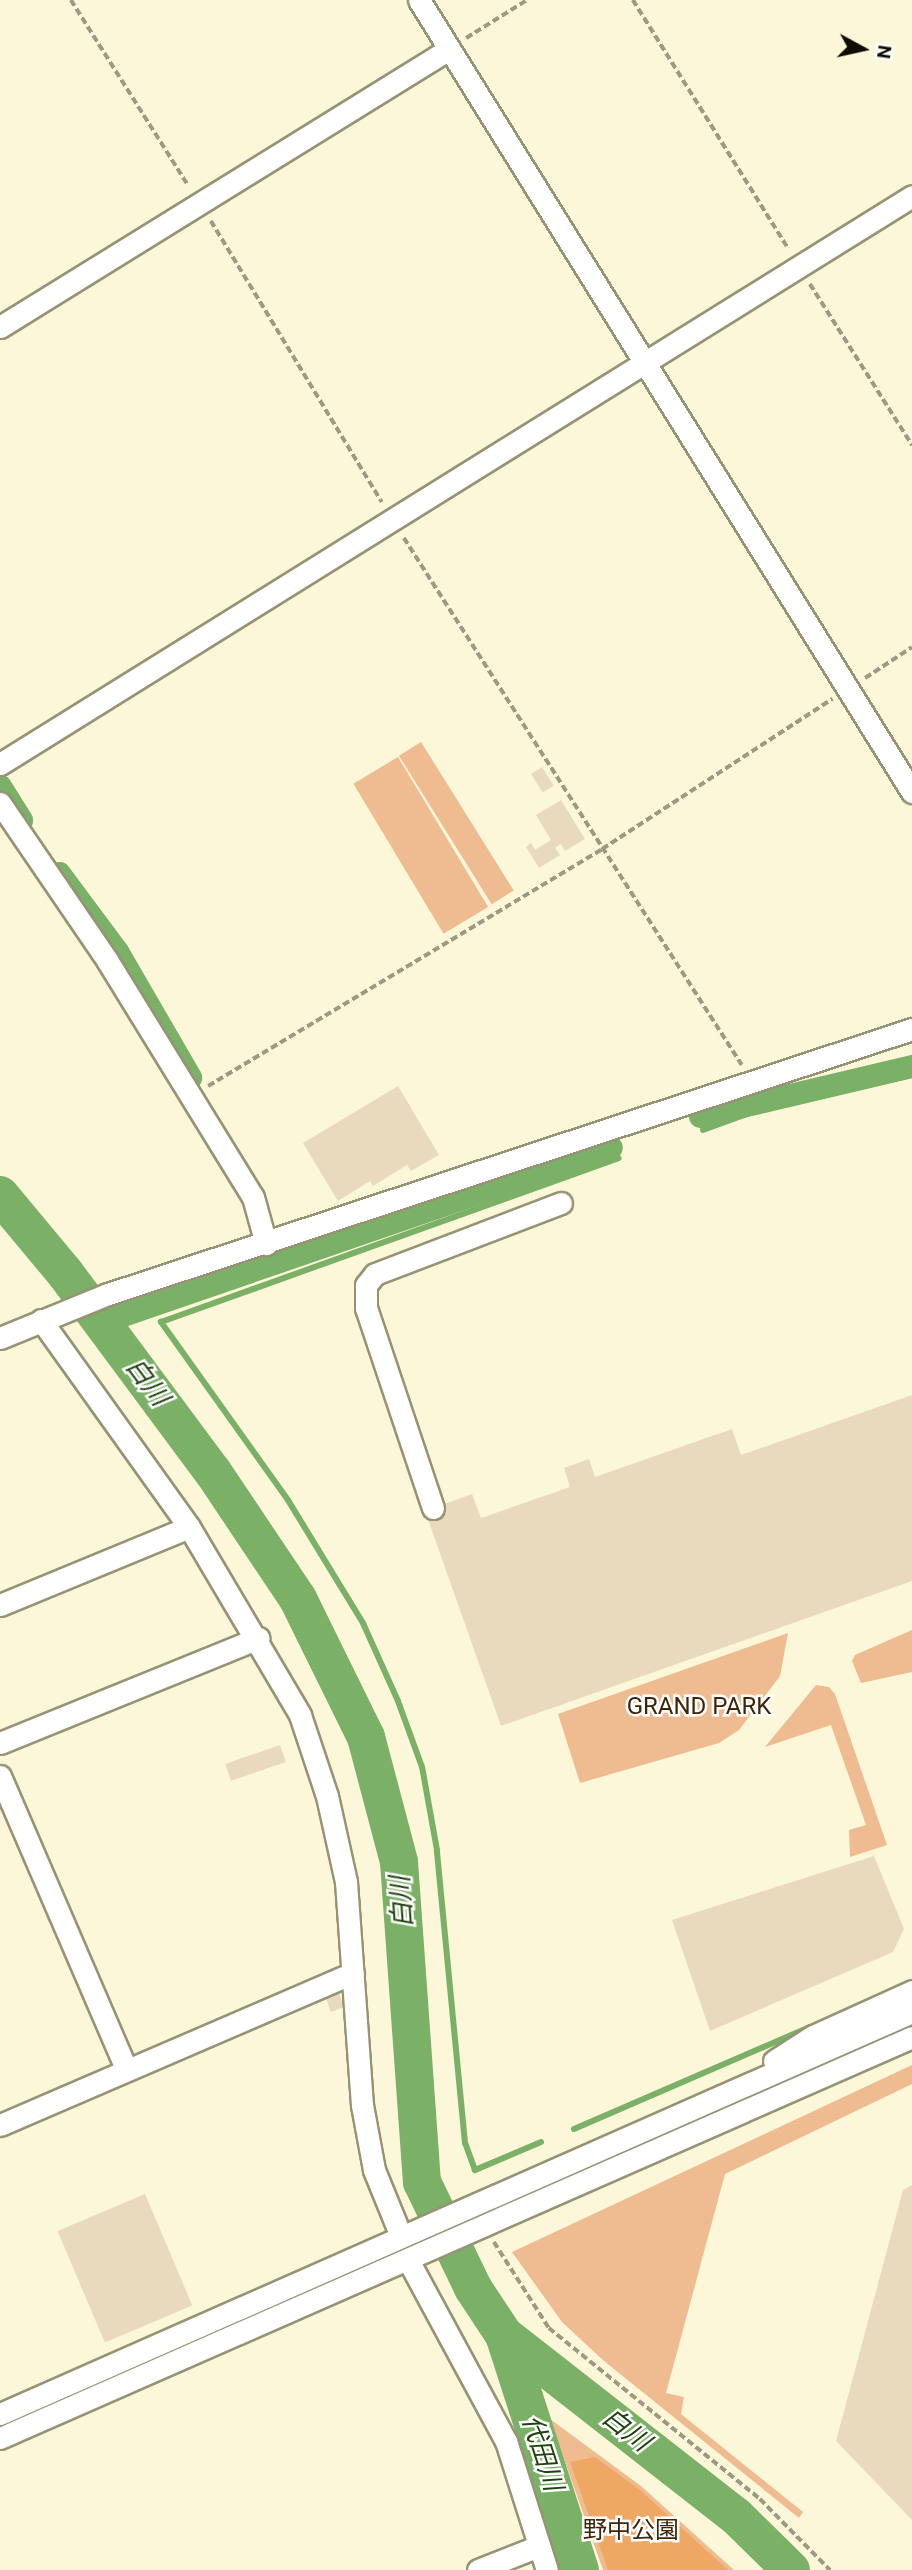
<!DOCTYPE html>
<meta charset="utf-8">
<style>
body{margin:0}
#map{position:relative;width:912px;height:2570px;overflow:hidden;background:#fcf7d8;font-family:Roboto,"Noto Sans JP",sans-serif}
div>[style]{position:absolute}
.green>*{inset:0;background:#eebc90;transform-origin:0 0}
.forest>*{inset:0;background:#efa764}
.stream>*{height:6px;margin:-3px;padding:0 3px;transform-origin:3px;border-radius:3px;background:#7bb166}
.canal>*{height:23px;margin:-11.5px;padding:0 11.5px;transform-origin:11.5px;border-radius:11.5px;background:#7bb166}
.river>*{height:38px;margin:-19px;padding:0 19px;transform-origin:19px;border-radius:19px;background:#7bb166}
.building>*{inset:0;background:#eadabd;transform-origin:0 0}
.path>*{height:3.5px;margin-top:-1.75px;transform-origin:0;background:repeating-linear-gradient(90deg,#9d9983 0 7px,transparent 0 10.5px)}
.roads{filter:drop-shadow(2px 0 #979375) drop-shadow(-2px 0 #979375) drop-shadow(0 2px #979375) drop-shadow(0 -2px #979375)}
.minor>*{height:21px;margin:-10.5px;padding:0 10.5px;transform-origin:10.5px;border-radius:10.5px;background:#fff}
span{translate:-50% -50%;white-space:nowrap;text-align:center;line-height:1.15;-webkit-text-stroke:5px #fff;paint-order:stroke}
.park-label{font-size:24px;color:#402406}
.water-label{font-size:26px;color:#1f420e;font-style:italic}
.north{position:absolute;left:828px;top:14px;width:70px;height:70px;-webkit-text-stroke:5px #fff;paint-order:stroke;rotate:98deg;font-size:19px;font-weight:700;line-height:28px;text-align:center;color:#0e0c03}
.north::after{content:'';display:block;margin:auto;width:24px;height:32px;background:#0e0c03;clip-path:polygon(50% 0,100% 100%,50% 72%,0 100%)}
</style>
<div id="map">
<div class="green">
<i style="left:421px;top:742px;width:175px;height:26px;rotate:58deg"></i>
<i style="left:398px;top:757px;width:175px;height:52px;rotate:59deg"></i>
<i style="clip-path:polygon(912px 1630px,912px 1672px,861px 1683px,852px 1661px,855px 1655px)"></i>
<i style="clip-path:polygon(788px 1633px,780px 1676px,739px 1730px,719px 1743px,580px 1783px,558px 1714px)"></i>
<i style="clip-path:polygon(816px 1685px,829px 1687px,835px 1694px,887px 1845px,850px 1857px,849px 1830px,866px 1825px,831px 1725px,765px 1747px)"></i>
<i style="clip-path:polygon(912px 2065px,912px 2084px,725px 2174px,666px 2393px,684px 2397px,681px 2414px,803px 2512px,799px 2518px,604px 2361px,562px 2322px,512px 2252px)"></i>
<i style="clip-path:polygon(550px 2419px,641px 2486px,734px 2570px,603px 2570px)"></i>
</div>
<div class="forest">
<i style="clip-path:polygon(595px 2457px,640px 2490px,728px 2570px,608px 2570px,570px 2462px)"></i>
</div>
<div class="stream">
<i style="left:703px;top:1130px;width:55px;rotate:-20.1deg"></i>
<i style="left:755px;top:1111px;width:161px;rotate:-12.9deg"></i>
<i style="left:574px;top:2129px;width:257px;rotate:-23.4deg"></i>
<i style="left:541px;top:2142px;width:72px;rotate:157deg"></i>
<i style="left:475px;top:2170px;width:29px;rotate:-110deg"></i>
<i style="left:465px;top:2143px;width:294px;rotate:-95.5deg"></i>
<i style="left:437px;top:1850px;width:84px;rotate:-100.2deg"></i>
<i style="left:422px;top:1767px;width:70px;rotate:-110deg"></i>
<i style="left:398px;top:1701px;width:85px;rotate:-114.2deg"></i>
<i style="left:363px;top:1623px;width:144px;rotate:-121.4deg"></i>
<i style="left:288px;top:1500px;width:219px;rotate:-125.5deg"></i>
<i style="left:161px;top:1322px;width:486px;rotate:-19.7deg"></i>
</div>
<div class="canal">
<i style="left:0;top:786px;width:40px;rotate:58deg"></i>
<i style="left:59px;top:873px;width:97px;rotate:53.4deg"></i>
<i style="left:117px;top:951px;width:146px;rotate:59.9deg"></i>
<i style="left:700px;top:1116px;width:218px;rotate:-13.3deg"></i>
<i style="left:102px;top:1322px;width:538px;rotate:-18.97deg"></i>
</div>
<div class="river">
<i style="left:0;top:1195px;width:102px;rotate:50.2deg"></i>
<i style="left:65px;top:1273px;width:248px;rotate:53.4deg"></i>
<i style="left:213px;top:1472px;width:153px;rotate:56.2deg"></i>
<i style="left:298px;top:1599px;width:154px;rotate:63.8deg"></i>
<i style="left:366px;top:1737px;width:129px;rotate:75.2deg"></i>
<i style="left:399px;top:1862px;width:321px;rotate:85.9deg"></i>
<i style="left:422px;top:2182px;width:118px;rotate:64.3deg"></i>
<i style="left:473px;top:2288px;width:56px;rotate:56.6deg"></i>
<i style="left:504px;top:2335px;width:294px;rotate:38deg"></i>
<i style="left:736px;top:2516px;width:77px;rotate:44.5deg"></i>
<i style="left:504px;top:2335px;width:247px;rotate:72.1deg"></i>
</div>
<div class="building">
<i style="left:542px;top:767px;width:22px;height:13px;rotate:58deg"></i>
<i style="clip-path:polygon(561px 800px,585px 839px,565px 851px,561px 844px,555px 848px,560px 855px,539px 868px,526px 847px,531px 843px,535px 850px,551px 840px,536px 815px)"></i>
<i style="clip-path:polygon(398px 1086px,439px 1155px,411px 1171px,407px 1165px,373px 1186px,370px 1181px,338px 1201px,303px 1143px)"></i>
<i style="clip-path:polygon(912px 1395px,912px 1581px,501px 1726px,425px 1511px,472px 1494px,481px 1518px,570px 1487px,564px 1468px,589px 1459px,595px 1477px,732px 1429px,741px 1455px)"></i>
<i style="left:280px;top:1745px;width:18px;height:58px;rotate:71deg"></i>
<i style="clip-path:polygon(874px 1856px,904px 1929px,893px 1952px,710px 2031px,672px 1920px)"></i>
<i style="left:339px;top:1993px;width:15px;height:14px;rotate:70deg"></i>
<i style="clip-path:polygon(912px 2185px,912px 2520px,836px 2441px,903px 2190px)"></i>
<i style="left:145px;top:2194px;width:121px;height:95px;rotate:67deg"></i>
</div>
<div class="path">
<i style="left:71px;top:0;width:219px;rotate:57.7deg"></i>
<i style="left:633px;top:0;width:292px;rotate:58deg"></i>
<i style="left:466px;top:38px;width:72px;rotate:-31.9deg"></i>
<i style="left:211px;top:221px;width:329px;rotate:58.7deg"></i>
<i style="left:810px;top:284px;width:191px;rotate:57.6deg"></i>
<i style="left:404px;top:538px;width:626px;rotate:57.33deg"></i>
<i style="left:865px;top:678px;width:56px;rotate:-33.4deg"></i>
<i style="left:208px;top:1086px;width:460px;rotate:-31deg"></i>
<i style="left:602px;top:849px;width:275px;rotate:-33.1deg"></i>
<i style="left:494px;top:2242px;width:102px;rotate:57.4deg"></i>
<i style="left:549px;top:2328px;width:272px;rotate:39deg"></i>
<i style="left:760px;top:2499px;width:100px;rotate:45.4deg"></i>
</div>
<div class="roads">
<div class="minor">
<i style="left:419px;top:0;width:933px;rotate:58.1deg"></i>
<i style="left:0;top:327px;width:528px;rotate:-31.76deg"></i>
<i style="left:0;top:764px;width:1074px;rotate:-31.91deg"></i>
<i style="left:0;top:803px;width:190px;rotate:55.7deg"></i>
<i style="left:107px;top:960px;width:278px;rotate:58.4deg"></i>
<i style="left:253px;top:1197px;width:49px;rotate:74.5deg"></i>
<i style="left:41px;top:1320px;width:254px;rotate:54.4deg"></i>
<i style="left:189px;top:1527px;width:218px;rotate:59.4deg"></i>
<i style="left:300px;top:1715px;width:85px;rotate:71.6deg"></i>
<i style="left:327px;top:1796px;width:88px;rotate:77.5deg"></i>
<i style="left:346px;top:1882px;width:224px;rotate:85.9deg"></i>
<i style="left:362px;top:2105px;width:66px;rotate:79.5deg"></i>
<i style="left:374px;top:2170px;width:71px;rotate:67.8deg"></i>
<i style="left:0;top:1338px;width:117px;rotate:-22.2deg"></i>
<i style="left:108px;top:1294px;width:847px;rotate:-18.24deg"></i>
<i style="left:433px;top:1508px;width:211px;rotate:-108.5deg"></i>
<i style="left:366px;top:1308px;width:23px;rotate:-90deg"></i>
<i style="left:366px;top:1285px;width:14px;rotate:-51deg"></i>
<i style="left:375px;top:1274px;width:199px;rotate:-20.9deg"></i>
<i style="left:0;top:1605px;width:204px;rotate:-22.4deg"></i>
<i style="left:0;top:1743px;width:279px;rotate:-22.1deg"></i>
<i style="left:0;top:1776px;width:318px;rotate:66.7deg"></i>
<i style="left:774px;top:2061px;width:46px;rotate:-32.7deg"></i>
<i style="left:813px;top:2036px;width:109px;rotate:-24.4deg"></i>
<i style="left:0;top:2125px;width:384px;rotate:-23.3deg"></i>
<i style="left:408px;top:2260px;width:206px;rotate:61.6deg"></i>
<i style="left:506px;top:2441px;width:135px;rotate:72.4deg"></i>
<i style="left:0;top:2414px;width:997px;rotate:-23.79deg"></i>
<i style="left:0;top:2438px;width:996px;rotate:-23.73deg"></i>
<i style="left:478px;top:2570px;width:66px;rotate:-21.5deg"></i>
</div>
</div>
<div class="park-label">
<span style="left:699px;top:1707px">GRAND PARK</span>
<span style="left:631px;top:2531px">野中公園</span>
</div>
<div class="water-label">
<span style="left:147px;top:1382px;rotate:53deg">白川</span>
<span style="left:402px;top:1902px;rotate:-94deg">白川</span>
<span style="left:626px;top:2430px;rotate:38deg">白川</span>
<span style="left:542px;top:2453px;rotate:72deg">代田川</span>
</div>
<div class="north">N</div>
</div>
